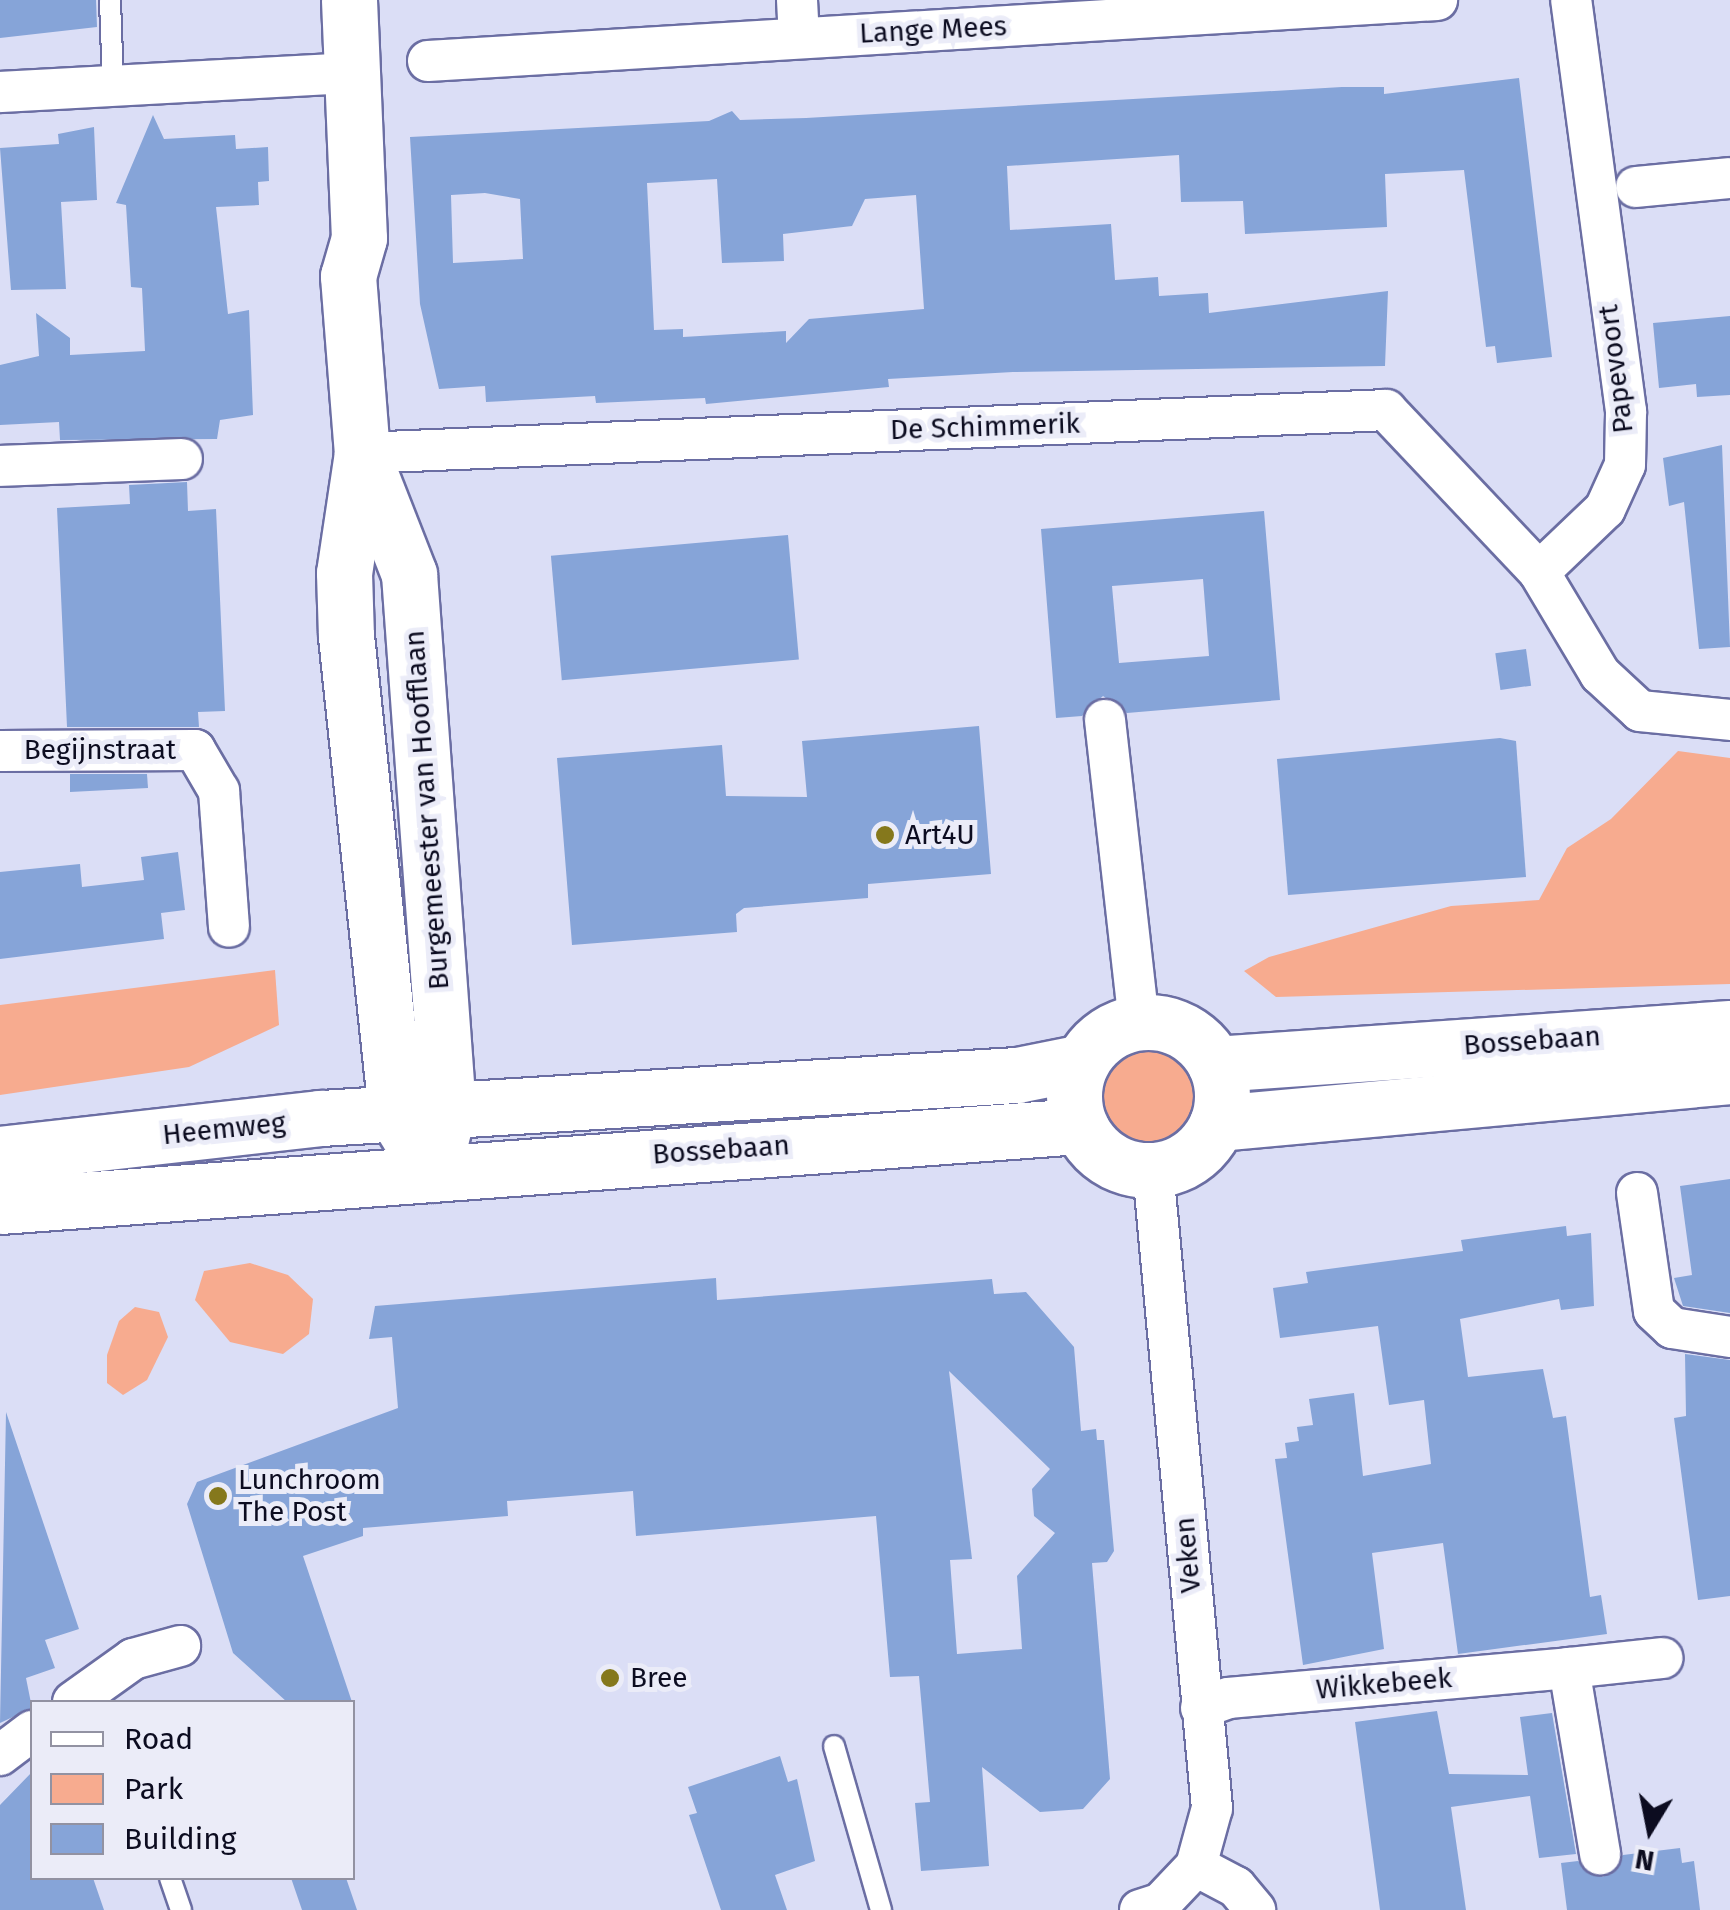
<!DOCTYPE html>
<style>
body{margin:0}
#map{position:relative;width:1730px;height:1910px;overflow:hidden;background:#dbdef6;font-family:"Fira Sans",sans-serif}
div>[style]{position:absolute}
.green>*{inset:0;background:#f7ab8f}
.round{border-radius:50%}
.building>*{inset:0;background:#86a4d8;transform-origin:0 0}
.roads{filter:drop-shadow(2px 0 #6b6ea3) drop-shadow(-2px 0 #6b6ea3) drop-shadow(0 2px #6b6ea3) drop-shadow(0 -2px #6b6ea3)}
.lane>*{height:20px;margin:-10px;padding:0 10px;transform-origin:10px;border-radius:10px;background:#fff}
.street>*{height:40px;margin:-20px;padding:0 20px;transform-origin:20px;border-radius:20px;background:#fff}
.secondary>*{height:55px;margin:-27.5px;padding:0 27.5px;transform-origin:27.5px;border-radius:27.5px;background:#fff}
.secondary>.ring{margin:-27.5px;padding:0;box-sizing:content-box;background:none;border:55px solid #fff;border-radius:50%}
.dots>*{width:28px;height:28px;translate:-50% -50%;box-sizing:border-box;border:5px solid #ebecf8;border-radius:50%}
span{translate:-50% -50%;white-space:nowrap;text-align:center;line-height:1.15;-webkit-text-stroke:10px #ebecf8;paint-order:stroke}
.street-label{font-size:28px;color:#0c0c20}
.poi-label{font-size:28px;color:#0c0c20}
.left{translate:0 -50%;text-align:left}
.legend{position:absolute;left:30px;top:1700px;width:325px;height:180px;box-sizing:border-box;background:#ebecf8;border:2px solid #9292a2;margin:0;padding:12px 18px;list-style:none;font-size:30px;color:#0c0c20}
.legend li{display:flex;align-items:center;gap:20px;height:50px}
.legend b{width:50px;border:2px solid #9292a2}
.north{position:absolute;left:1600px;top:1780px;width:100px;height:100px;-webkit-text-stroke:8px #ebecf8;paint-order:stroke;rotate:190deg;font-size:28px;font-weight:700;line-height:40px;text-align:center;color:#0c0c20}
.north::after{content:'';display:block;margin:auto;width:35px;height:45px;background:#0c0c20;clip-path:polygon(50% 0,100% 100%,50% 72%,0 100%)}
</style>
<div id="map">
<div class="green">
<i style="clip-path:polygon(1678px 751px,1730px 758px,1730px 984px,1276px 997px,1244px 971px,1269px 957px,1451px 906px,1539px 900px,1567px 848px,1611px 819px)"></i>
<i style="clip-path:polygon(275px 970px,279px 1025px,189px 1067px,0 1095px,0 1005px)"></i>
<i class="round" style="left:1101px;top:1051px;width:96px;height:96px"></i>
<i style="clip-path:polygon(250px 1263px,288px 1275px,313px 1299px,309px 1334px,283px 1354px,230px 1342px,195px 1300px,204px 1271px)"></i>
<i style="clip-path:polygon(135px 1307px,159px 1312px,168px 1337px,147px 1380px,123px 1395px,107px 1383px,107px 1355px,119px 1321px)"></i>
</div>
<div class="building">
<i style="clip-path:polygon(0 0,96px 0,97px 27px,0 38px)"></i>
<i style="clip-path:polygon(evenodd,1519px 78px,1552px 357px,1497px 363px,1495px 346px,1486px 347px,1464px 170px,1385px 174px,1387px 227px,1245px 234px,1243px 201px,1181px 202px,1179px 155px,1007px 166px,1010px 230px,1111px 224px,1115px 280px,1158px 277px,1159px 296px,1208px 293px,1209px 313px,1388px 291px,1385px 366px,1013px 372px,888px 379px,889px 387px,706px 404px,705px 398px,596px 403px,595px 396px,486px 402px,485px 386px,439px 389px,420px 304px,410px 137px,709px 121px,732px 111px,740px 120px,806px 118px,1342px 87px,1384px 87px,1384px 94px,1519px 78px,717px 179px,722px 263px,784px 261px,783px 234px,852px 226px,865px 199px,916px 195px,924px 309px,809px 319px,786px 343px,786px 331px,683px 337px,683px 329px,654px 330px,647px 183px,717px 179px,1519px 78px,485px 193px,520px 199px,523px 259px,453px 263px,451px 195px,485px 193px)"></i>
<i style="clip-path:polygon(153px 115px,164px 139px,235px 135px,236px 149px,268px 147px,269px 181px,258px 182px,259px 205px,216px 207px,228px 314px,249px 310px,253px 415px,220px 420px,217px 439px,60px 440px,59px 422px,0 425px,0 365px,39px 356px,36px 313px,70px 338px,70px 355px,145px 351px,142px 288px,131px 287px,126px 205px,116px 203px)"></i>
<i style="clip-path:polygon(94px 127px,97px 200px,61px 202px,66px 289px,11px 290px,0 148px,59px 144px,58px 134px)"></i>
<i style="clip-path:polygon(1730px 316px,1730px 395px,1697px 397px,1696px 384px,1659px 388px,1653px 323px)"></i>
<i style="clip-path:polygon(1722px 445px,1730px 647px,1699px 649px,1684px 502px,1669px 506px,1663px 458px)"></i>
<i style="clip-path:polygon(187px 482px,188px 511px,216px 509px,225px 711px,198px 712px,199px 727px,67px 727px,57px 508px,130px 504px,129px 485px)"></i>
<i style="clip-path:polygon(evenodd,1264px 511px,1280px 700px,1127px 713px,1103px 696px,1082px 716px,1056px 718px,1041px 529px,1264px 511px,1203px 579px,1209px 656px,1119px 663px,1112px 586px,1203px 579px)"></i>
<i style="left:788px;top:535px;width:125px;height:238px;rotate:85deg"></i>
<i style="left:1526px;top:649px;width:37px;height:31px;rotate:82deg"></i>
<i style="clip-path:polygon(979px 726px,991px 874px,868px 884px,868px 898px,744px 908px,736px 914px,737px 932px,572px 945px,557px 758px,722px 745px,726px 796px,807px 797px,802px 741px)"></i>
<i style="clip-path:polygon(1500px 738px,1516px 741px,1526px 877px,1288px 895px,1277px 759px)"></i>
<i style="clip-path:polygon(70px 774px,147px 774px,148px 788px,70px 792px)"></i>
<i style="clip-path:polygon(178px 852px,185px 910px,161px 913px,164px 939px,0 959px,0 872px,80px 864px,82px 887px,144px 880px,141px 857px)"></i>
<i style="clip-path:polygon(1730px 1179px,1730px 1313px,1683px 1306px,1674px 1278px,1692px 1275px,1680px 1186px)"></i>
<i style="clip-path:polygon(1566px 1226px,1567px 1236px,1591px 1233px,1594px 1306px,1561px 1310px,1559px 1299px,1460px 1319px,1468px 1377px,1543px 1369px,1553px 1418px,1566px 1416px,1590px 1597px,1601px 1595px,1607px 1634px,1458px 1654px,1443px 1543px,1372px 1553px,1384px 1649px,1303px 1665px,1275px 1459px,1287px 1458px,1285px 1443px,1299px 1441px,1297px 1427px,1313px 1425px,1309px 1399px,1354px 1393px,1363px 1476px,1431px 1464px,1424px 1400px,1389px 1405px,1378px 1326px,1280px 1338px,1273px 1288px,1308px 1283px,1306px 1272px,1463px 1251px,1461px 1240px)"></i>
<i style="clip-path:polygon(evenodd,716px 1278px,717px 1300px,992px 1279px,994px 1294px,1026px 1292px,1074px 1347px,1081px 1431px,1096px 1429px,1097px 1440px,1104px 1440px,1114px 1551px,1107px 1562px,1092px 1563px,1110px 1779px,1083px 1809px,1040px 1812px,982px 1767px,989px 1866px,921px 1871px,915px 1803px,930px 1802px,919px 1676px,890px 1677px,876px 1516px,636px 1536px,633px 1491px,507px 1501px,508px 1516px,363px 1528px,363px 1536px,303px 1556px,352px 1702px,287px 1702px,233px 1653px,187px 1504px,197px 1482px,398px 1408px,392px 1337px,369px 1339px,375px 1306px,716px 1278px,949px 1371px,1050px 1469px,1032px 1489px,1034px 1516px,1055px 1533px,1017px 1576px,1022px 1649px,957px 1654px,950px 1560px,972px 1559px,949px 1371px)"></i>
<i style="clip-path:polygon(1685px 1354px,1730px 1360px,1730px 1596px,1698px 1600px,1674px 1418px,1686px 1416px)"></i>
<i style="clip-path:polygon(6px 1412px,79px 1629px,45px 1640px,55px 1668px,26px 1678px,32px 1708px,0 1723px)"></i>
<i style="clip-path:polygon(1437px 1711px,1449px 1774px,1528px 1775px,1520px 1717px,1552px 1713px,1576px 1854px,1539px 1858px,1530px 1796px,1451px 1807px,1466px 1910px,1380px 1910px,1355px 1722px)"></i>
<i style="clip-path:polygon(780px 1756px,788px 1782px,797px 1779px,815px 1861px,775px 1875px,787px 1910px,721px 1910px,689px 1815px,697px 1813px,688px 1787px)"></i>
<i style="clip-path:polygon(32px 1772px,32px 1878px,93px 1878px,104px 1910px,0 1910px,0 1805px)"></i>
<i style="clip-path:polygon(1680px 1848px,1682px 1863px,1694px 1861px,1700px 1910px,1567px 1910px,1561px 1863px,1578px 1861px,1603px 1877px,1623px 1855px)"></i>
<i style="clip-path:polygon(291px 1878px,346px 1878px,357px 1910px,302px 1910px)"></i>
</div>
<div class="roads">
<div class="lane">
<i style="left:110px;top:0;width:85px;rotate:88deg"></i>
<i style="left:834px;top:1746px;width:171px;rotate:74deg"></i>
<i style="left:170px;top:1878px;width:34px;rotate:71deg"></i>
</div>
<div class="street">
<i style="left:797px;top:0;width:38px;rotate:87deg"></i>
<i style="left:428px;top:61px;width:1011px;rotate:-3.46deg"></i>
<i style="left:0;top:92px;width:352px;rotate:-3.1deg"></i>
<i style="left:1636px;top:187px;width:94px;rotate:-5.5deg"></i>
<i style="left:362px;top:453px;width:1025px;rotate:-2.4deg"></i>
<i style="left:1386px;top:410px;width:223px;rotate:46.6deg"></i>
<i style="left:1539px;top:572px;width:119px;rotate:59.1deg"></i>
<i style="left:1600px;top:674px;width:54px;rotate:42.8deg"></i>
<i style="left:1640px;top:711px;width:90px;rotate:5.7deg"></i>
<i style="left:0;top:466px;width:182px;rotate:-2.2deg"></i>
<i style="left:1539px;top:572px;width:91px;rotate:-43.7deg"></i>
<i style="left:1605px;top:509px;width:48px;rotate:-65.6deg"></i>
<i style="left:1625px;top:465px;width:54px;rotate:-88.9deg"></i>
<i style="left:1626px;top:411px;width:415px;rotate:-97.6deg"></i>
<i style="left:1105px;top:720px;width:304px;rotate:83.6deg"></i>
<i style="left:0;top:751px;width:195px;rotate:-0.3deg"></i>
<i style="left:195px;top:750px;width:48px;rotate:59.7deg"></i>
<i style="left:219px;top:791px;width:136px;rotate:85.8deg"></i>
<i style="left:1637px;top:1193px;width:119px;rotate:81.8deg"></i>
<i style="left:1654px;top:1311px;width:25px;rotate:43deg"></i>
<i style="left:1672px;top:1328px;width:59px;rotate:8.8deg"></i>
<i style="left:1569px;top:1668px;width:94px;rotate:-6.1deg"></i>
<i style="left:73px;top:1702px;width:74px;rotate:-35.6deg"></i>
<i style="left:133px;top:1659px;width:49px;rotate:-15.5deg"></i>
<i style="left:1201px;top:1708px;width:29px;rotate:-20deg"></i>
<i style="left:1228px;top:1698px;width:342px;rotate:-5deg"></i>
<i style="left:1569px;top:1668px;width:189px;rotate:80.5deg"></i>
<i style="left:0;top:1755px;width:40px;rotate:-37deg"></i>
<i style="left:1196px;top:1866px;width:45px;rotate:27.7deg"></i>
<i style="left:1236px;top:1887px;width:30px;rotate:50deg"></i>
<i style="left:1140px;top:1910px;width:22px;rotate:-18deg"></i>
<i style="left:1161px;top:1903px;width:51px;rotate:-46.6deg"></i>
<i style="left:1196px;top:1866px;width:60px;rotate:-74.6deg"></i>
<i style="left:1212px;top:1808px;width:641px;rotate:-95.28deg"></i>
</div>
<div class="secondary">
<i style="left:349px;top:0;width:238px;rotate:87.6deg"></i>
<i style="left:359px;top:238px;width:40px;rotate:106deg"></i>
<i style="left:348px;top:276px;width:178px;rotate:85.5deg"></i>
<i style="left:362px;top:453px;width:121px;rotate:98.5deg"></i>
<i style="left:344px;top:573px;width:63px;rotate:88.2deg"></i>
<i style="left:346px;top:636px;width:482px;rotate:84deg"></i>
<i style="left:396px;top:1115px;width:69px;rotate:58.6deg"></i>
<i style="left:362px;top:454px;width:129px;rotate:68.6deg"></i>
<i style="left:409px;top:574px;width:537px;rotate:85.84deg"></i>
<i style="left:448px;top:1110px;width:37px;rotate:104deg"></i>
<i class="ring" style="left:1074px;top:1022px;width:93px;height:93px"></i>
<i style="left:1215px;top:1064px;width:516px;rotate:-4deg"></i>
<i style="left:1217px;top:1123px;width:515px;rotate:-5.23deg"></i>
<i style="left:0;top:1154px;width:323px;rotate:-6.4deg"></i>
<i style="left:321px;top:1118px;width:697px;rotate:-3.54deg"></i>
<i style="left:1017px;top:1075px;width:66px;rotate:-11.3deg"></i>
<i style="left:0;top:1206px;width:1083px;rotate:-4.24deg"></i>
</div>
</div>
<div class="dots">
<i style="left:885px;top:835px;background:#85781c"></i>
<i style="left:218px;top:1496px;background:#85781c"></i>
<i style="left:610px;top:1678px;background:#85781c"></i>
</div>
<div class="street-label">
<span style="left:933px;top:30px;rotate:-3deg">Lange Mees</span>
<span style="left:1616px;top:369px;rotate:-97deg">Papevoort</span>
<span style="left:985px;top:427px;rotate:-2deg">De Schimmerik</span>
<span style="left:100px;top:750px">Begijnstraat</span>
<span style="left:427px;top:810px;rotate:-94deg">Burgemeester van Hoofflaan</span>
<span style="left:1532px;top:1041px;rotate:-4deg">Bossebaan</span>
<span style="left:224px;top:1129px;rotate:-6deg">Heemweg</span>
<span style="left:721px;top:1150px;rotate:-4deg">Bossebaan</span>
<span style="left:1188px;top:1555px;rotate:-95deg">Veken</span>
<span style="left:1384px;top:1684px;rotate:-5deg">Wikkebeek</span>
</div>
<div class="poi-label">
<span class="left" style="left:905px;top:835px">Art4U</span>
<span class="left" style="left:238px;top:1496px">Lunchroom<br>The Post</span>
<span class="left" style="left:630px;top:1678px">Bree</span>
</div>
<ul class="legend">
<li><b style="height:12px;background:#fff"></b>Road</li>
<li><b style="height:28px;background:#f7ab8f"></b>Park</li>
<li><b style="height:28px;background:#86a4d8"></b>Building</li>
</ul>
<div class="north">N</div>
</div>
